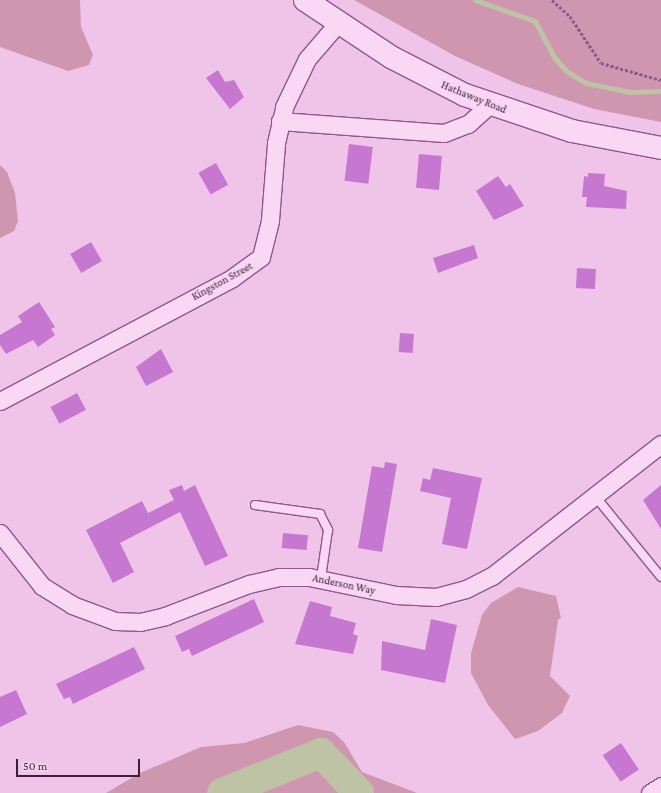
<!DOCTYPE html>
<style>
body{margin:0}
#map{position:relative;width:661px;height:793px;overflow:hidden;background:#f0c4e9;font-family:"Crimson Pro",serif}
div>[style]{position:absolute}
.green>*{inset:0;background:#cf97af}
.stream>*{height:5px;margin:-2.5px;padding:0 2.5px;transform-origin:2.5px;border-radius:2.5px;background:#bec3a6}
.river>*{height:30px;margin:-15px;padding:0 15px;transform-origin:15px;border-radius:15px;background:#bec3a6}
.building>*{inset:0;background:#c678d0;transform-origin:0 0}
.path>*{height:2.5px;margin-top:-1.25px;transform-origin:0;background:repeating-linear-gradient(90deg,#8c598c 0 3px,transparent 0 5px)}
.roads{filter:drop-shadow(1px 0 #8c598c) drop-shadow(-1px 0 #8c598c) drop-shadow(0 1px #8c598c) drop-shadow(0 -1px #8c598c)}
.lane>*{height:8px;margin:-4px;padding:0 4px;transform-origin:4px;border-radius:4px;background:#fad8f5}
.street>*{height:17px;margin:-8.5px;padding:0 8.5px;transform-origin:8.5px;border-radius:8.5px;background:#fad8f5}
.secondary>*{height:22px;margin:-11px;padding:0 11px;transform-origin:11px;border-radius:11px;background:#fad8f5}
span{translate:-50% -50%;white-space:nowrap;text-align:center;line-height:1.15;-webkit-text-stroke:3px #f7d4f1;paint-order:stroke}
.street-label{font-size:11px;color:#3a1e3c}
.scale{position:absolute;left:16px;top:759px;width:124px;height:18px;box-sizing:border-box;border:2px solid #3a1e3c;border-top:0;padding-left:5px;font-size:12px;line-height:14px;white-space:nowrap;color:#3a1e3c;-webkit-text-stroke:3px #f7d4f1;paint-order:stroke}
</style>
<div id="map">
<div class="green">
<i style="clip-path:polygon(0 0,80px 0,81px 27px,93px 55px,89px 65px,68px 71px,0 47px)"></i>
<i style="clip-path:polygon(354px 0,661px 0,661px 122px,594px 109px,518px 84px,455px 56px)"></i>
<i style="clip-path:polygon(0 165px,7px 172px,15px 193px,18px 221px,14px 231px,0 238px)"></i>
<i style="clip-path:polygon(518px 587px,556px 596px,561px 618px,558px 620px,550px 676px,570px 696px,562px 713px,538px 731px,515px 739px,488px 705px,471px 673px,471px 653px,482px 615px,491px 603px)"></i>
<i style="clip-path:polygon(298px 725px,333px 732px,344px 742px,362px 772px,417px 793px,106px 793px,140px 773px,201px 747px,244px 743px)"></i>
</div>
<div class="stream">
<i style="left:475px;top:0;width:64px;rotate:19.3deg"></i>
<i style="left:535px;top:21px;width:41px;rotate:62.2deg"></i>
<i style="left:554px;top:57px;width:18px;rotate:49deg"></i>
<i style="left:566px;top:71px;width:23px;rotate:31deg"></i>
<i style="left:586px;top:83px;width:45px;rotate:11.6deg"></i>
<i style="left:630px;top:92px;width:31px;rotate:-2deg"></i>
</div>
<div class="river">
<i style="left:222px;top:793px;width:107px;rotate:-22deg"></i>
<i style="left:321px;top:753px;width:55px;rotate:46.5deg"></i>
</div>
<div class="building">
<i style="clip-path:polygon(218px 70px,225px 82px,234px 80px,244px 97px,230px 109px,206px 78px)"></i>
<i style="left:349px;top:144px;width:24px;height:37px;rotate:7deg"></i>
<i style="left:419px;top:154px;width:23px;height:34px;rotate:5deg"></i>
<i style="left:216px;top:163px;width:25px;height:20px;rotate:61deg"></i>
<i style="clip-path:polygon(588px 173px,605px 174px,604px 186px,627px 191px,626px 209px,586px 207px,587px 197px,582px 197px,584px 176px,588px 177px)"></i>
<i style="clip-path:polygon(498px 176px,506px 187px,510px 184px,524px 206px,494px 220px,476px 191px)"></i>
<i style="left:91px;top:242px;width:22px;height:24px;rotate:60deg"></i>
<i style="clip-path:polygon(474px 245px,478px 258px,438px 273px,433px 258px)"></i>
<i style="left:577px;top:268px;width:19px;height:20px;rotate:3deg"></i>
<i style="clip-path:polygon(39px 302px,55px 327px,51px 329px,55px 335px,38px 347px,33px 340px,6px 354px,0 345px,0 335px,22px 322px,18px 316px)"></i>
<i style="left:400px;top:333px;width:14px;height:19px;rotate:4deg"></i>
<i style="clip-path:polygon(161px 349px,173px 372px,146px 386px,136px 367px)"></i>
<i style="left:77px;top:393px;width:19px;height:30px;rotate:62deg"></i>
<i style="clip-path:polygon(385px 462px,397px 464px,382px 552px,358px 548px,372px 466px,384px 468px)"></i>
<i style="clip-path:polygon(433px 468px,482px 478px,467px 549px,442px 544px,451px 498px,420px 491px,423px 478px,430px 480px)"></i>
<i style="clip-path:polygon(182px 485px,184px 491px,195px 485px,228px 556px,205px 566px,180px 512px,120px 543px,134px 572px,113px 583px,86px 530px,142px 501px,148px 513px,174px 500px,169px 490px)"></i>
<i style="clip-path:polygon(661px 485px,661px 529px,643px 500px)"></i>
<i style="left:283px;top:533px;width:25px;height:15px;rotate:5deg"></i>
<i style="clip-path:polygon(254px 599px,264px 622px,192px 656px,189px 649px,182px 652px,175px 636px)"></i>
<i style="clip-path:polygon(310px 601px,332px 607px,330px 616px,356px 623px,353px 634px,358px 636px,353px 654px,295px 644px)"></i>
<i style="clip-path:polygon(431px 619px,457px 625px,445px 683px,381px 670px,382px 641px,425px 650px)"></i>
<i style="clip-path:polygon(134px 647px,145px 669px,73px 704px,70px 697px,64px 699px,56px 684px)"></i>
<i style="clip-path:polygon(16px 690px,27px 714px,0 727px,0 697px)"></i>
<i style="left:621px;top:743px;width:32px;height:22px;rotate:56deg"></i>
</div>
<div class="path">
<i style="left:552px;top:0;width:24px;rotate:42deg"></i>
<i style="left:570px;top:16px;width:56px;rotate:56.6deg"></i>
<i style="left:601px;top:63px;width:62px;rotate:15.8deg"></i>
</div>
<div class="roads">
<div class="lane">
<i style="left:595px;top:496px;width:104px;rotate:50.8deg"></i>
<i style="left:255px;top:505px;width:66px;rotate:7.9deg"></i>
<i style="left:320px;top:514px;width:18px;rotate:63deg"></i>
<i style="left:328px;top:530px;width:49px;rotate:98.3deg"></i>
</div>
<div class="street">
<i style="left:280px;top:121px;width:164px;rotate:4.2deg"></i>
<i style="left:444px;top:133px;width:26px;rotate:-21deg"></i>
<i style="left:468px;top:124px;width:28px;rotate:-42deg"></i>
<i style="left:0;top:401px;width:263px;rotate:-27.9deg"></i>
<i style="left:232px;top:278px;width:36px;rotate:-36deg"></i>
<i style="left:261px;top:257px;width:38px;rotate:-76deg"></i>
<i style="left:270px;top:220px;width:77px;rotate:-85.5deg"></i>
<i style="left:276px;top:143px;width:37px;rotate:-77deg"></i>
<i style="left:284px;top:107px;width:53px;rotate:-64.4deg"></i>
<i style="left:307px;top:59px;width:48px;rotate:-49.3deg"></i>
<i style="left:0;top:533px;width:68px;rotate:51.6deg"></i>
<i style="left:42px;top:586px;width:36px;rotate:32deg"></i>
<i style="left:72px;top:605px;width:46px;rotate:20.4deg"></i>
<i style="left:115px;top:621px;width:25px;rotate:2deg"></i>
<i style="left:140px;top:622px;width:26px;rotate:-13deg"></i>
<i style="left:165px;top:616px;width:90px;rotate:-20.9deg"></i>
<i style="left:249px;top:584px;width:31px;rotate:-13deg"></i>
<i style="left:279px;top:577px;width:30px"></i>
<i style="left:309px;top:577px;width:89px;rotate:11.7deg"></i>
<i style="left:396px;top:595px;width:40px;rotate:2.9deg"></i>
<i style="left:436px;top:597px;width:31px;rotate:-15deg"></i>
<i style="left:466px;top:589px;width:29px;rotate:-27deg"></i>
<i style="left:492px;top:576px;width:214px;rotate:-38deg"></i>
<i style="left:650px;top:793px;width:13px;rotate:-32deg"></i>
</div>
<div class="secondary">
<i style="left:305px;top:0;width:103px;rotate:33.5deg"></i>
<i style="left:391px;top:57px;width:83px;rotate:27.2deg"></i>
<i style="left:465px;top:95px;width:113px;rotate:18.6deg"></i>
<i style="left:572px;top:131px;width:91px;rotate:10.8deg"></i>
</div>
</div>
<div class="street-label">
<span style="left:474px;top:97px;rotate:22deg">Hathaway Road</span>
<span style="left:222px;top:281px;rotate:-29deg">Kingston Street</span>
<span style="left:344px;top:584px;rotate:12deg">Anderson Way</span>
</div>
<div class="scale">50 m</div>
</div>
